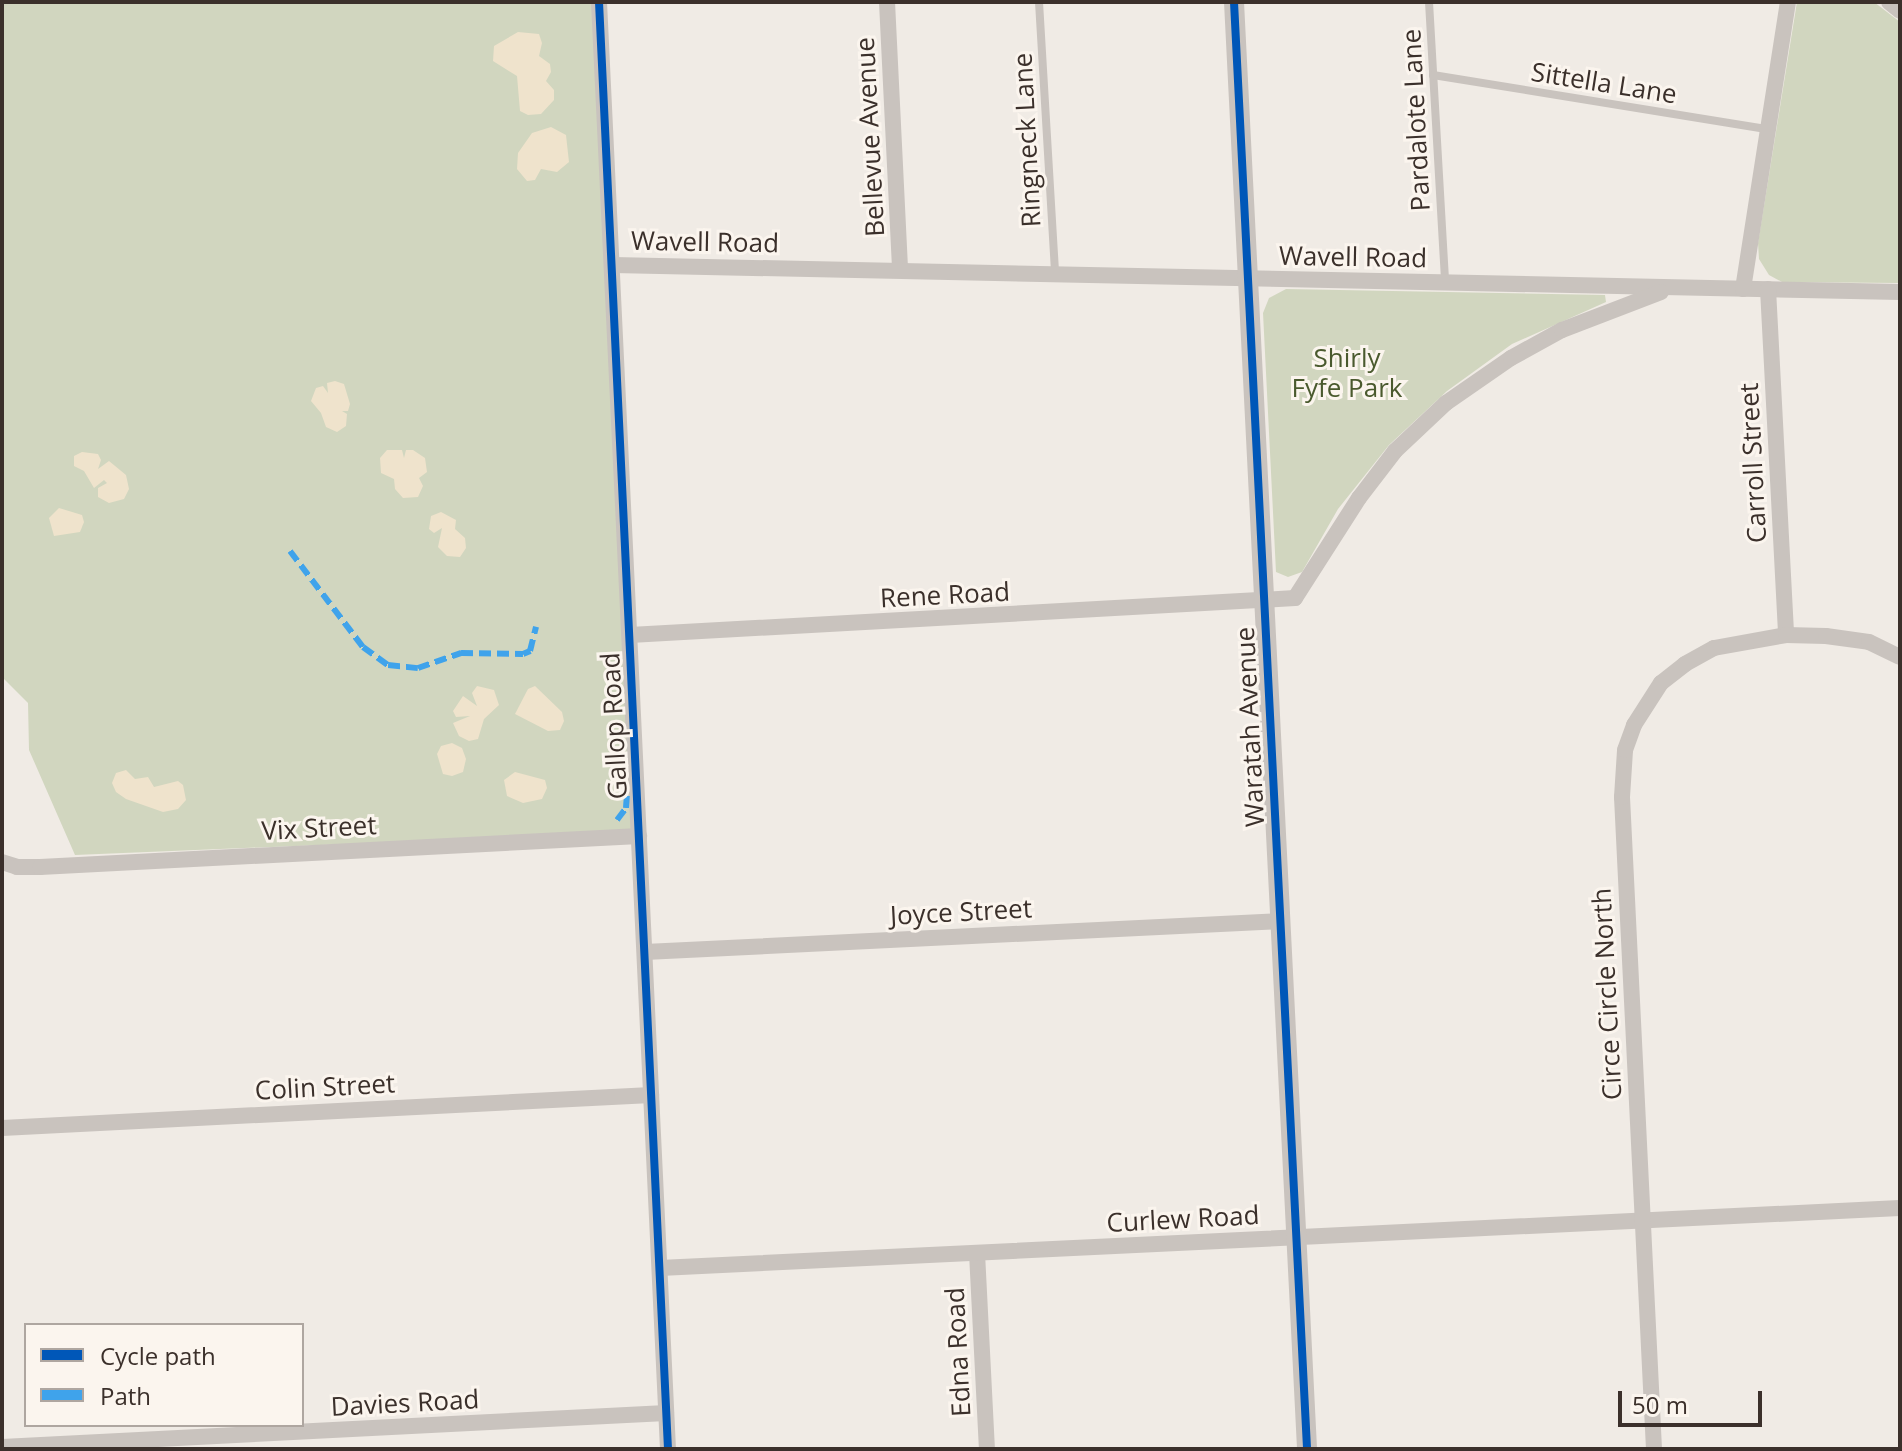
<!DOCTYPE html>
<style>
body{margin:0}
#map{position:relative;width:1902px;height:1451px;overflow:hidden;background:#f0ebe5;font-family:"Open Sans",sans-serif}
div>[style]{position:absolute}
.green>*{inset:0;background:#d1d6bf}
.sand>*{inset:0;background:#efe3cc}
.service>*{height:8px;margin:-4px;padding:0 4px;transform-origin:4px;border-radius:4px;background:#c9c3be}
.minor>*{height:16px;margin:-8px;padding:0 8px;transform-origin:8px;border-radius:8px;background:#c9c3be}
.tertiary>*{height:20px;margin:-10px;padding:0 10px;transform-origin:10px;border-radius:10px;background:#c9c3be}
.quiet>*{height:6px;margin-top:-3px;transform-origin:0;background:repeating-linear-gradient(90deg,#3fa3eb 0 12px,transparent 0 18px)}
.cycleway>*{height:8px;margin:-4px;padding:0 4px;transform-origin:4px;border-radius:4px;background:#0057b8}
span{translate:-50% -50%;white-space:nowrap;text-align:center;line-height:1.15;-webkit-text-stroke:6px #fbf5ee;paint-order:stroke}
.street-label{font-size:26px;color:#3b302b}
.park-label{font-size:26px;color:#4a5a2e}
.frame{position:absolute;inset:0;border:4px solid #3b302b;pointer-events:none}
.legend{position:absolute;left:24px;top:1323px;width:280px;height:104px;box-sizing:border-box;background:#fbf5ee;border:2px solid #aea6a0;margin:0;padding:10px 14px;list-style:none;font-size:24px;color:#3b302b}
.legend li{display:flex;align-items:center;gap:16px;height:40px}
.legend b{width:40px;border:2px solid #aea6a0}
.scale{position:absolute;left:1618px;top:1391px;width:144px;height:36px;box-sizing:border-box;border:4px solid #3b302b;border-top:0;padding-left:10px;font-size:24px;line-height:28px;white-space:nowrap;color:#3b302b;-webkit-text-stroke:6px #fbf5ee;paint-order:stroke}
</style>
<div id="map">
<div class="green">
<i style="clip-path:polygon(2px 2px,594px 2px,635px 832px,75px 855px,29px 750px,28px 703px,2px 677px)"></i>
<i style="clip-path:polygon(1797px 2px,1874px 2px,1900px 22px,1900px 283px,1782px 282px,1769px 275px,1759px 259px,1758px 243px)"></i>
<i style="clip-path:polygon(1286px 289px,1605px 295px,1606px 302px,1512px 344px,1447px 391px,1389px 445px,1338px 509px,1302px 572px,1288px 577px,1276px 572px,1263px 313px,1269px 298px)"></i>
</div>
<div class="sand">
<i style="clip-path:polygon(518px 32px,539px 34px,542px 43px,539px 56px,550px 64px,551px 72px,546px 81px,554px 90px,554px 100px,541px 114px,528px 115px,520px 111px,517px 76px,493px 61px,494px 46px)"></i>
<i style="clip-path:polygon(551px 127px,566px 135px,569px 162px,557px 172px,541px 169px,535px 180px,527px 181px,517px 169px,518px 153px,532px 133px)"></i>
<i style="clip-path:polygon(335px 381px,344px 384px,350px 404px,348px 411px,342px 411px,347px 414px,346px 426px,337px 432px,326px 427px,321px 413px,311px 401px,316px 388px,323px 386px,328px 393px,327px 383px)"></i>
<i style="clip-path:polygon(387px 450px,402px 450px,404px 458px,406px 450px,413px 450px,425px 458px,427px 472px,419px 478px,423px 486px,418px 497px,403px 498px,395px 489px,394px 479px,381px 473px,380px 458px)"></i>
<i style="clip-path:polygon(82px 452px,98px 454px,101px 460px,98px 469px,109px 461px,126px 475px,129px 489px,124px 499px,109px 503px,98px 497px,98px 488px,107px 483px,104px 480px,94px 488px,84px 471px,74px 466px,74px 456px)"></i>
<i style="clip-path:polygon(59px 508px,82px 515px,84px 522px,80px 532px,54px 536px,49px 518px)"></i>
<i style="clip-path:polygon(441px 512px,456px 520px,455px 529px,465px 538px,466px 548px,460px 557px,447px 556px,438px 547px,442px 528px,434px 533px,429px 529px,431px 516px)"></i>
<i style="clip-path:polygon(477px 686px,494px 690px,499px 705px,484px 719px,478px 739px,469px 741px,459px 736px,453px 723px,470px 716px,456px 717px,453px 711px,463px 696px,477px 706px,472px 693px)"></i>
<i style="clip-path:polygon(535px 686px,562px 712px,564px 721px,560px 730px,548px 731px,515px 714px,528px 689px)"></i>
<i style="clip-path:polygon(452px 743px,462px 748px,466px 759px,463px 772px,452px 776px,443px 774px,437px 754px,441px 746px)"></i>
<i style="clip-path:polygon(126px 770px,135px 779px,148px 777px,154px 787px,178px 781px,183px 785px,186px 800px,178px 809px,163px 812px,126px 799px,116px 792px,112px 783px,116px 773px)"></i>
<i style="clip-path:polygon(515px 772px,545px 780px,547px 788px,542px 799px,523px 803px,507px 796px,504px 780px)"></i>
</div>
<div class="service">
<i style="left:1039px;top:2px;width:273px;rotate:86.6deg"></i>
<i style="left:1429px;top:2px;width:281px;rotate:86.7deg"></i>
<i style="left:1433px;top:75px;width:339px;rotate:9.2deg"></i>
</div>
<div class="minor">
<i style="left:599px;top:2px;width:1449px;rotate:87.27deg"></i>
<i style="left:887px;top:2px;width:267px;rotate:87.2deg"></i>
<i style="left:1889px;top:2px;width:14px;rotate:39deg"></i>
<i style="left:613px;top:265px;width:1287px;rotate:1.2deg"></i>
<i style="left:1743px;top:289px;width:291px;rotate:-81.1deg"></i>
<i style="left:1768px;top:289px;width:346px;rotate:87deg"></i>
<i style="left:630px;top:635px;width:666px;rotate:-3.18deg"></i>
<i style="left:1295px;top:598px;width:119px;rotate:-57.4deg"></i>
<i style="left:1359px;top:498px;width:59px;rotate:-52.5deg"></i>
<i style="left:1395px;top:451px;width:70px;rotate:-43.3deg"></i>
<i style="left:1446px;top:403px;width:79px;rotate:-34.7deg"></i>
<i style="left:1511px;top:358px;width:58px;rotate:-28.8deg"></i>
<i style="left:1562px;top:330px;width:106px;rotate:-21deg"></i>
<i style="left:2px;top:862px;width:16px;rotate:18deg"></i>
<i style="left:17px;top:867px;width:23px"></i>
<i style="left:40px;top:867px;width:600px;rotate:-2.96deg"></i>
<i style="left:645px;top:952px;width:637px;rotate:-2.79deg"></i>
<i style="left:2px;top:1128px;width:650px;rotate:-2.91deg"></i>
<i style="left:977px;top:1253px;width:196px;rotate:87.1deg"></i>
<i style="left:660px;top:1268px;width:1241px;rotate:-2.77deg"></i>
<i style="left:2px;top:1447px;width:665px;rotate:-2.93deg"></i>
<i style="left:1654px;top:1449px;width:653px;rotate:-92.81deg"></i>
<i style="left:1622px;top:797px;width:47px;rotate:-86.3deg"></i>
<i style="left:1625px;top:750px;width:27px;rotate:-70deg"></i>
<i style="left:1634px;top:725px;width:50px;rotate:-57.3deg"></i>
<i style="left:1661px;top:683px;width:31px;rotate:-38deg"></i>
<i style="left:1685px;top:664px;width:33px;rotate:-29deg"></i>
<i style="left:1714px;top:648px;width:73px;rotate:-10.2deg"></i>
<i style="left:1786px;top:635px;width:40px;rotate:1.4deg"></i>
<i style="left:1826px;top:636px;width:43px;rotate:7.9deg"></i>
<i style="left:1869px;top:642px;width:34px;rotate:26deg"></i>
</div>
<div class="tertiary">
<i style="left:1234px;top:2px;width:1449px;rotate:87.11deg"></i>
</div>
<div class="quiet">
<i style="left:290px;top:551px;width:121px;rotate:52.8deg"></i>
<i style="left:363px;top:647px;width:31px;rotate:36deg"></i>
<i style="left:388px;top:665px;width:30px;rotate:6deg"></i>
<i style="left:418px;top:668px;width:46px;rotate:-19.2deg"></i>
<i style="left:461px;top:653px;width:62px;rotate:0.9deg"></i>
<i style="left:523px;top:654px;width:8px;rotate:-23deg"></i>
<i style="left:530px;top:651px;width:25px;rotate:-76deg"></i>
<i style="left:617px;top:820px;width:15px;rotate:-53deg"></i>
<i style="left:626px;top:808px;width:16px;rotate:-86deg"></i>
</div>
<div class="cycleway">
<i style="left:599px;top:2px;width:1449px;rotate:87.27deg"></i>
<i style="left:1234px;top:2px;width:1449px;rotate:87.11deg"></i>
</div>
<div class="street-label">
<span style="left:1604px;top:83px;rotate:9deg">Sittella Lane</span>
<span style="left:1416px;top:120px;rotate:-93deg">Pardalote Lane</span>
<span style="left:870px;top:137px;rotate:-93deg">Bellevue Avenue</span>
<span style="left:1027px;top:140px;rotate:-93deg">Ringneck Lane</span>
<span style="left:705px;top:242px;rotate:1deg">Wavell Road</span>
<span style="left:1353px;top:257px;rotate:1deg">Wavell Road</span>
<span style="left:1753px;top:463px;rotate:-93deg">Carroll Street</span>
<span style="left:945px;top:595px;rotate:-3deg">Rene Road</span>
<span style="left:614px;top:726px;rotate:-93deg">Gallop Road</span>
<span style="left:1250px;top:727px;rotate:-93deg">Waratah Avenue</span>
<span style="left:319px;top:828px;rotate:-3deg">Vix Street</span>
<span style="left:961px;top:912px;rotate:-3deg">Joyce Street</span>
<span style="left:1607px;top:994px;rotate:-93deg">Circe Circle North</span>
<span style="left:325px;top:1087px;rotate:-3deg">Colin Street</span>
<span style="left:1183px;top:1219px;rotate:-3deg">Curlew Road</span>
<span style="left:958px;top:1352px;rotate:-93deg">Edna Road</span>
<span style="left:405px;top:1403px;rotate:-3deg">Davies Road</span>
</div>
<div class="park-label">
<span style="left:1347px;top:373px">Shirly<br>Fyfe Park</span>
</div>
<div class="frame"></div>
<ul class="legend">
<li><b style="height:10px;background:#0057b8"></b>Cycle path</li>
<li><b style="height:10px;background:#3fa3eb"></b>Path</li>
</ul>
<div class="scale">50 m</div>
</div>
